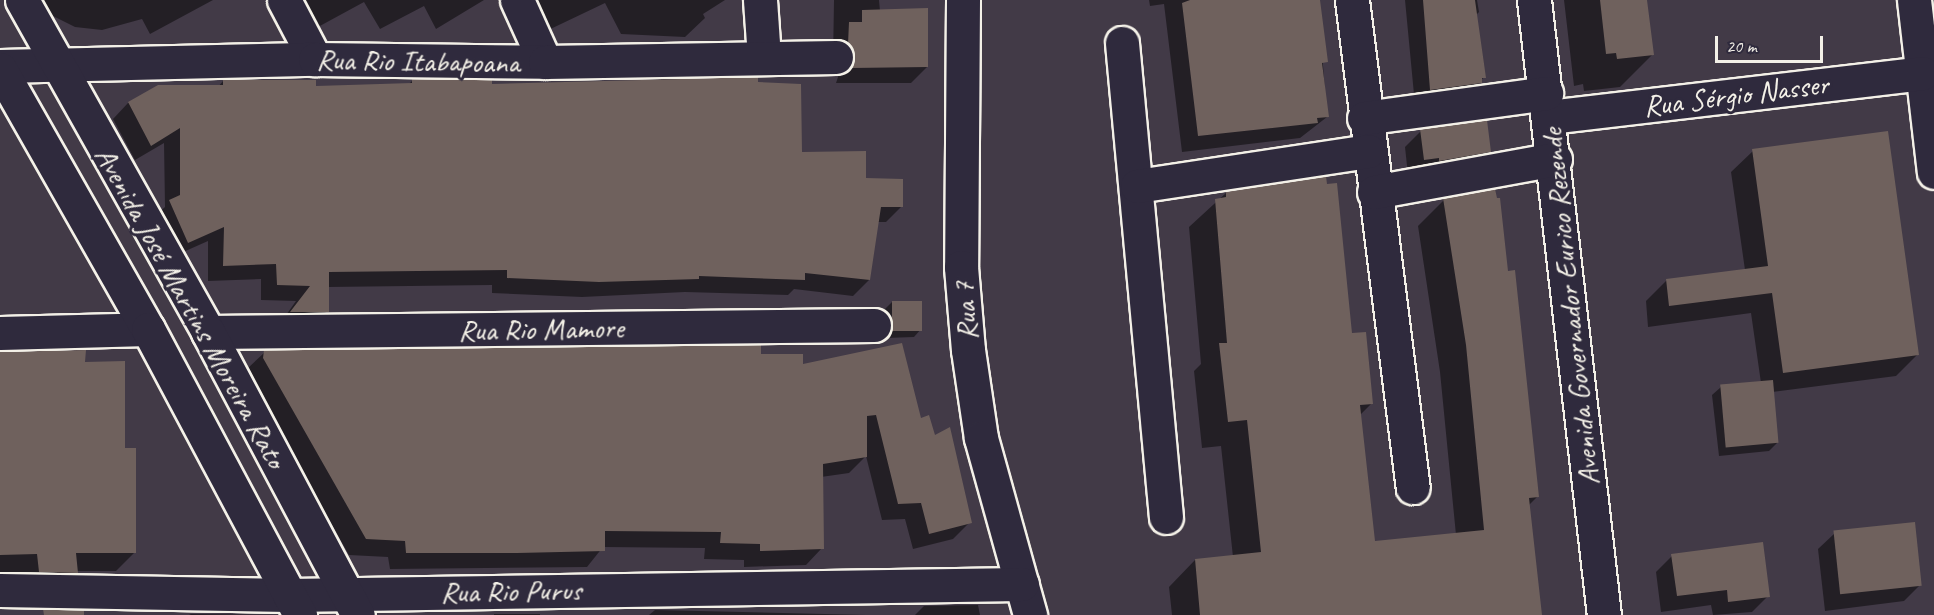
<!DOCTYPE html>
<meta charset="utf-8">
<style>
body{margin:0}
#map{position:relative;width:1934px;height:615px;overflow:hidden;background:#423a47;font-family:Caveat,sans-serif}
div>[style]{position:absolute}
.shadow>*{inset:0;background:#0007;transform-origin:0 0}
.building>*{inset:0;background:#6f615d;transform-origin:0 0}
.roads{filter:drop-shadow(2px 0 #f4f1e8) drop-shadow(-2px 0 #f4f1e8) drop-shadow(0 2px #f4f1e8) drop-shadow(0 -2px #f4f1e8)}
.minor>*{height:33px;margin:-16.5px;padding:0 16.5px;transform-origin:16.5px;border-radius:16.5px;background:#2f2a3d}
.tertiary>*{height:33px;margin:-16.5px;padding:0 16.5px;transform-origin:16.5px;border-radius:16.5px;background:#2f2a3d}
span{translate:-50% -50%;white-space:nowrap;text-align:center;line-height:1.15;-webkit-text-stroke:6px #2f2a3d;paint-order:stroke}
.street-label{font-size:30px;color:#f4f1e8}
.scale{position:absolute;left:1715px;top:36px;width:108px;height:27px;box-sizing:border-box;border:3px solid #f4f1e8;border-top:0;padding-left:8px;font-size:18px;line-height:21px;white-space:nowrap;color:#f4f1e8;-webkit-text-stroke:4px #2f2a3d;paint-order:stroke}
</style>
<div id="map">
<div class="shadow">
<i style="clip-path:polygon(40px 0,213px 0,150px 34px,142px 19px,102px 30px,75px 27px,53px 16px)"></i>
<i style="clip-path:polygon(304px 0,484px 0,436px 29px,424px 6px,380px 29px,364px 2px,318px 27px)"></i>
<i style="clip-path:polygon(524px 0,725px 0,703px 14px,705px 18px,685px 37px,621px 34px,605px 3px,540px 34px)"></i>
<i style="clip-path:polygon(834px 0,879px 0,880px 11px,927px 67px,911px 83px,836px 83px,839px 74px,833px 60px)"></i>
<i style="clip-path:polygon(1149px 0,1318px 0,1327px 117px,1300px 138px,1182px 152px,1164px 4px,1150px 6px)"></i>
<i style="clip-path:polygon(1405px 0,1477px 0,1479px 12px,1476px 15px,1484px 77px,1465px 98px,1415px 105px)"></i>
<i style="clip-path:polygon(1564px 0,1646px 0,1652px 55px,1620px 87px,1584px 91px,1583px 84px,1574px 86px)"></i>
<i style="clip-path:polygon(223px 81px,314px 88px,408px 85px,412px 81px,490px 85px,757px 83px,801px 154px,864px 180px,902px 206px,886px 222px,877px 222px,869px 280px,853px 296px,794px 289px,788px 295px,685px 292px,582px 297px,492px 293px,492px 285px,328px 287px,327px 311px,311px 327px,277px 328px,296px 301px,261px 300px,261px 279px,208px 281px,208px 241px,172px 257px,154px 217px,165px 207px,164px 143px,135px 160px,113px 119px,128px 103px,218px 87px)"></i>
<i style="clip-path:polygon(1421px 131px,1489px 151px,1473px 167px,1408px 175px,1405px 147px)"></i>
<i style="clip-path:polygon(1753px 151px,1917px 355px,1896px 376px,1772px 392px,1777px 443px,1769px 451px,1719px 456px,1712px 395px,1721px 387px,1761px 383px,1751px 313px,1648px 327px,1646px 301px,1667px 280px,1745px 270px,1731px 172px)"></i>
<i style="clip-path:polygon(1226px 193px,1350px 335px,1372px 403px,1359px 416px,1374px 543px,1456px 535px,1440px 372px,1418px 226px,1444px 200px,1537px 497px,1529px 505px,1540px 615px,1172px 615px,1169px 587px,1195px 560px,1233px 557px,1221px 446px,1202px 448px,1194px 371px,1201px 364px,1189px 227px)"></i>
<i style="clip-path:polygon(892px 302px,922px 328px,914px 337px,886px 338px,884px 310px)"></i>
<i style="clip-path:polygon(265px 352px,760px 355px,802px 366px,920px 420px,934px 437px,970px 522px,953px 539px,913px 549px,905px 519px,882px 520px,866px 456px,849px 473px,821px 477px,822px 548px,806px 565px,744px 567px,744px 560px,704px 559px,705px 548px,603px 547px,587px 567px,390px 569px,388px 557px,349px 555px,247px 375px,248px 368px)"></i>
<i style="clip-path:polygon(0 353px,83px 364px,124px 450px,135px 552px,116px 571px,77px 571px,59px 590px,21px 590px,19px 572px,0 572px)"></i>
<i style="clip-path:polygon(1835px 533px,1920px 585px,1904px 601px,1825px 611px,1818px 549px)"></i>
<i style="clip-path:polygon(1672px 556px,1768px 596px,1752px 612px,1713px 615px,1711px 605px,1661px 612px,1656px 572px)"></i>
<i style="clip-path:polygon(978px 605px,980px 615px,915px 615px,924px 606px)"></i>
<i style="clip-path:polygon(655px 610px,866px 615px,649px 615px)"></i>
<i style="clip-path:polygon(191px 614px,275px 615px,189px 615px)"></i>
<i style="left:494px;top:614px;width:46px;height:1px"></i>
</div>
<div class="building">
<i style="clip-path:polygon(1190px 0,1320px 0,1328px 62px,1322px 63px,1329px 117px,1317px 118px,1318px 123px,1198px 136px,1182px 3px)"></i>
<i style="clip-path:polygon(1423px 0,1475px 0,1486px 78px,1482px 78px,1482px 83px,1430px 90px)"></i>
<i style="clip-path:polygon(1600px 0,1647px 0,1654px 55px,1617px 59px,1616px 53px,1606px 54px)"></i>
<i style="clip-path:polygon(928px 8px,928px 67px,851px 68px,855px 56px,848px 44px,849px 22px,862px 22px,862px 10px)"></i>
<i style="clip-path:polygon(758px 77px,758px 82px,801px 84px,802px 152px,866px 151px,866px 178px,903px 179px,903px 207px,881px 207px,870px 280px,805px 273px,805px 280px,699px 276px,699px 279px,599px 282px,507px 278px,507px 270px,329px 272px,329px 312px,290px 312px,310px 286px,277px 285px,276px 264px,223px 266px,224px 227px,188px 243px,169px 200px,180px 195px,180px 128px,151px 146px,128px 102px,158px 85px,223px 85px,223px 80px,316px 80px,316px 86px,412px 83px,412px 79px,492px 80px,492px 84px)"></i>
<i style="clip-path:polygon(1487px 120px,1491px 152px,1439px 161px,1439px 158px,1424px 160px,1420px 129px)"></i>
<i style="clip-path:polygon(1888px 131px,1919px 355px,1783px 373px,1772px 293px,1669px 306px,1666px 279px,1768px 266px,1752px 149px)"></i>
<i style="clip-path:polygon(1326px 176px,1327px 184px,1337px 183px,1352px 333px,1366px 332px,1373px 404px,1360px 405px,1375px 541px,1484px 530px,1466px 345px,1443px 198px,1495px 189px,1497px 198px,1500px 198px,1508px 271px,1515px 270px,1539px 497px,1529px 498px,1542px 615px,1200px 615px,1195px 559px,1261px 552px,1247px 420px,1228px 422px,1219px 343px,1227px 343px,1215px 199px,1226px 197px,1226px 192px)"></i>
<i style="left:892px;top:301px;width:30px;height:30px"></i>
<i style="clip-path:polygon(902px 343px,921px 418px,929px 415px,935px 435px,950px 427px,972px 523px,929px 534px,921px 503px,898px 504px,876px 415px,867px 416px,867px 457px,823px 464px,824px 549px,760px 551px,760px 544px,720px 543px,721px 532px,605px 531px,605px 551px,517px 553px,406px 553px,405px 541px,366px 539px,263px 358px,264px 350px,761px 345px,761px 354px,803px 354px,803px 364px)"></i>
<i style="clip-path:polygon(86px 350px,85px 362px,125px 361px,125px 448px,136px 448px,136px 553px,76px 553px,78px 573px,39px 572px,37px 554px,0 555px,0 352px)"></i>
<i style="left:1773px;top:380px;width:63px;height:53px;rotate:85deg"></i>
<i style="left:1915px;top:522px;width:64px;height:82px;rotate:84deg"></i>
<i style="clip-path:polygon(1763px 542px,1770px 597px,1728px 602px,1727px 590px,1677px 596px,1671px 554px)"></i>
<i style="clip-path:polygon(43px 609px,84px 610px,84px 615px,44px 615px)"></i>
</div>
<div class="roads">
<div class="minor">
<i style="left:284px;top:0;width:67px;rotate:62.3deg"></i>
<i style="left:517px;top:0;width:68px;rotate:65.7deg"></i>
<i style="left:760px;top:0;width:57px;rotate:86deg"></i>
<i style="left:963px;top:0;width:267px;rotate:90.4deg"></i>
<i style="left:961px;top:267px;width:83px;rotate:85.2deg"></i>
<i style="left:968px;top:350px;width:89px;rotate:81.6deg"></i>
<i style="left:981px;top:438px;width:184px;rotate:74.5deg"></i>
<i style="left:1352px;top:0;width:491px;rotate:82.9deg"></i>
<i style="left:1534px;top:0;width:619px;rotate:83.51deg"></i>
<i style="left:1914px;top:0;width:173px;rotate:83.4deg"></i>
<i style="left:1122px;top:43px;width:476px;rotate:84.7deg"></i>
<i style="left:0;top:66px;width:315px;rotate:-1.3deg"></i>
<i style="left:315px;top:59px;width:230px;rotate:0.7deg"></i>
<i style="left:545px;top:62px;width:291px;rotate:-1deg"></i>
<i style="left:1549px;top:117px;width:376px;rotate:-6.7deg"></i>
<i style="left:1364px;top:118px;width:184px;rotate:-7.8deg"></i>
<i style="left:1137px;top:186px;width:234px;rotate:-8.6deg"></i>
<i style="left:1374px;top:192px;width:184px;rotate:-10.3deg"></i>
<i style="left:208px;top:332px;width:666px;rotate:-0.6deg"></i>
<i style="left:0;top:333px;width:148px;rotate:-1.5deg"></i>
<i style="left:0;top:590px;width:289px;rotate:1deg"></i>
<i style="left:289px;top:595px;width:733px;rotate:-0.86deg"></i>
</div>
<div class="tertiary">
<i style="left:22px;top:0;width:381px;rotate:60.7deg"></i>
<i style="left:208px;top:332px;width:320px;rotate:62.1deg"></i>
<i style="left:0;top:69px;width:299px;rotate:60.4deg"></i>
<i style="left:148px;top:329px;width:324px;rotate:62deg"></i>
</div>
</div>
<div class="street-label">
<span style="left:418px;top:61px;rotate:1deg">Rua Rio Itabapoana</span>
<span style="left:1736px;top:95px;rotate:-7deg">Rua Sérgio Nasser</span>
<span style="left:191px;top:307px;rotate:61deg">Avenida José Martins Moreira Rato</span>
<span style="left:1570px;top:307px;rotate:-96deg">Avenida Governador Eurico Rezende</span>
<span style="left:965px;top:311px;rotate:-95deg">Rua 7</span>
<span style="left:541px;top:329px;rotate:-1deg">Rua Rio Mamore</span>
<span style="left:511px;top:591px;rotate:-1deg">Rua Rio Purus</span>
</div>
<div class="scale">20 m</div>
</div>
